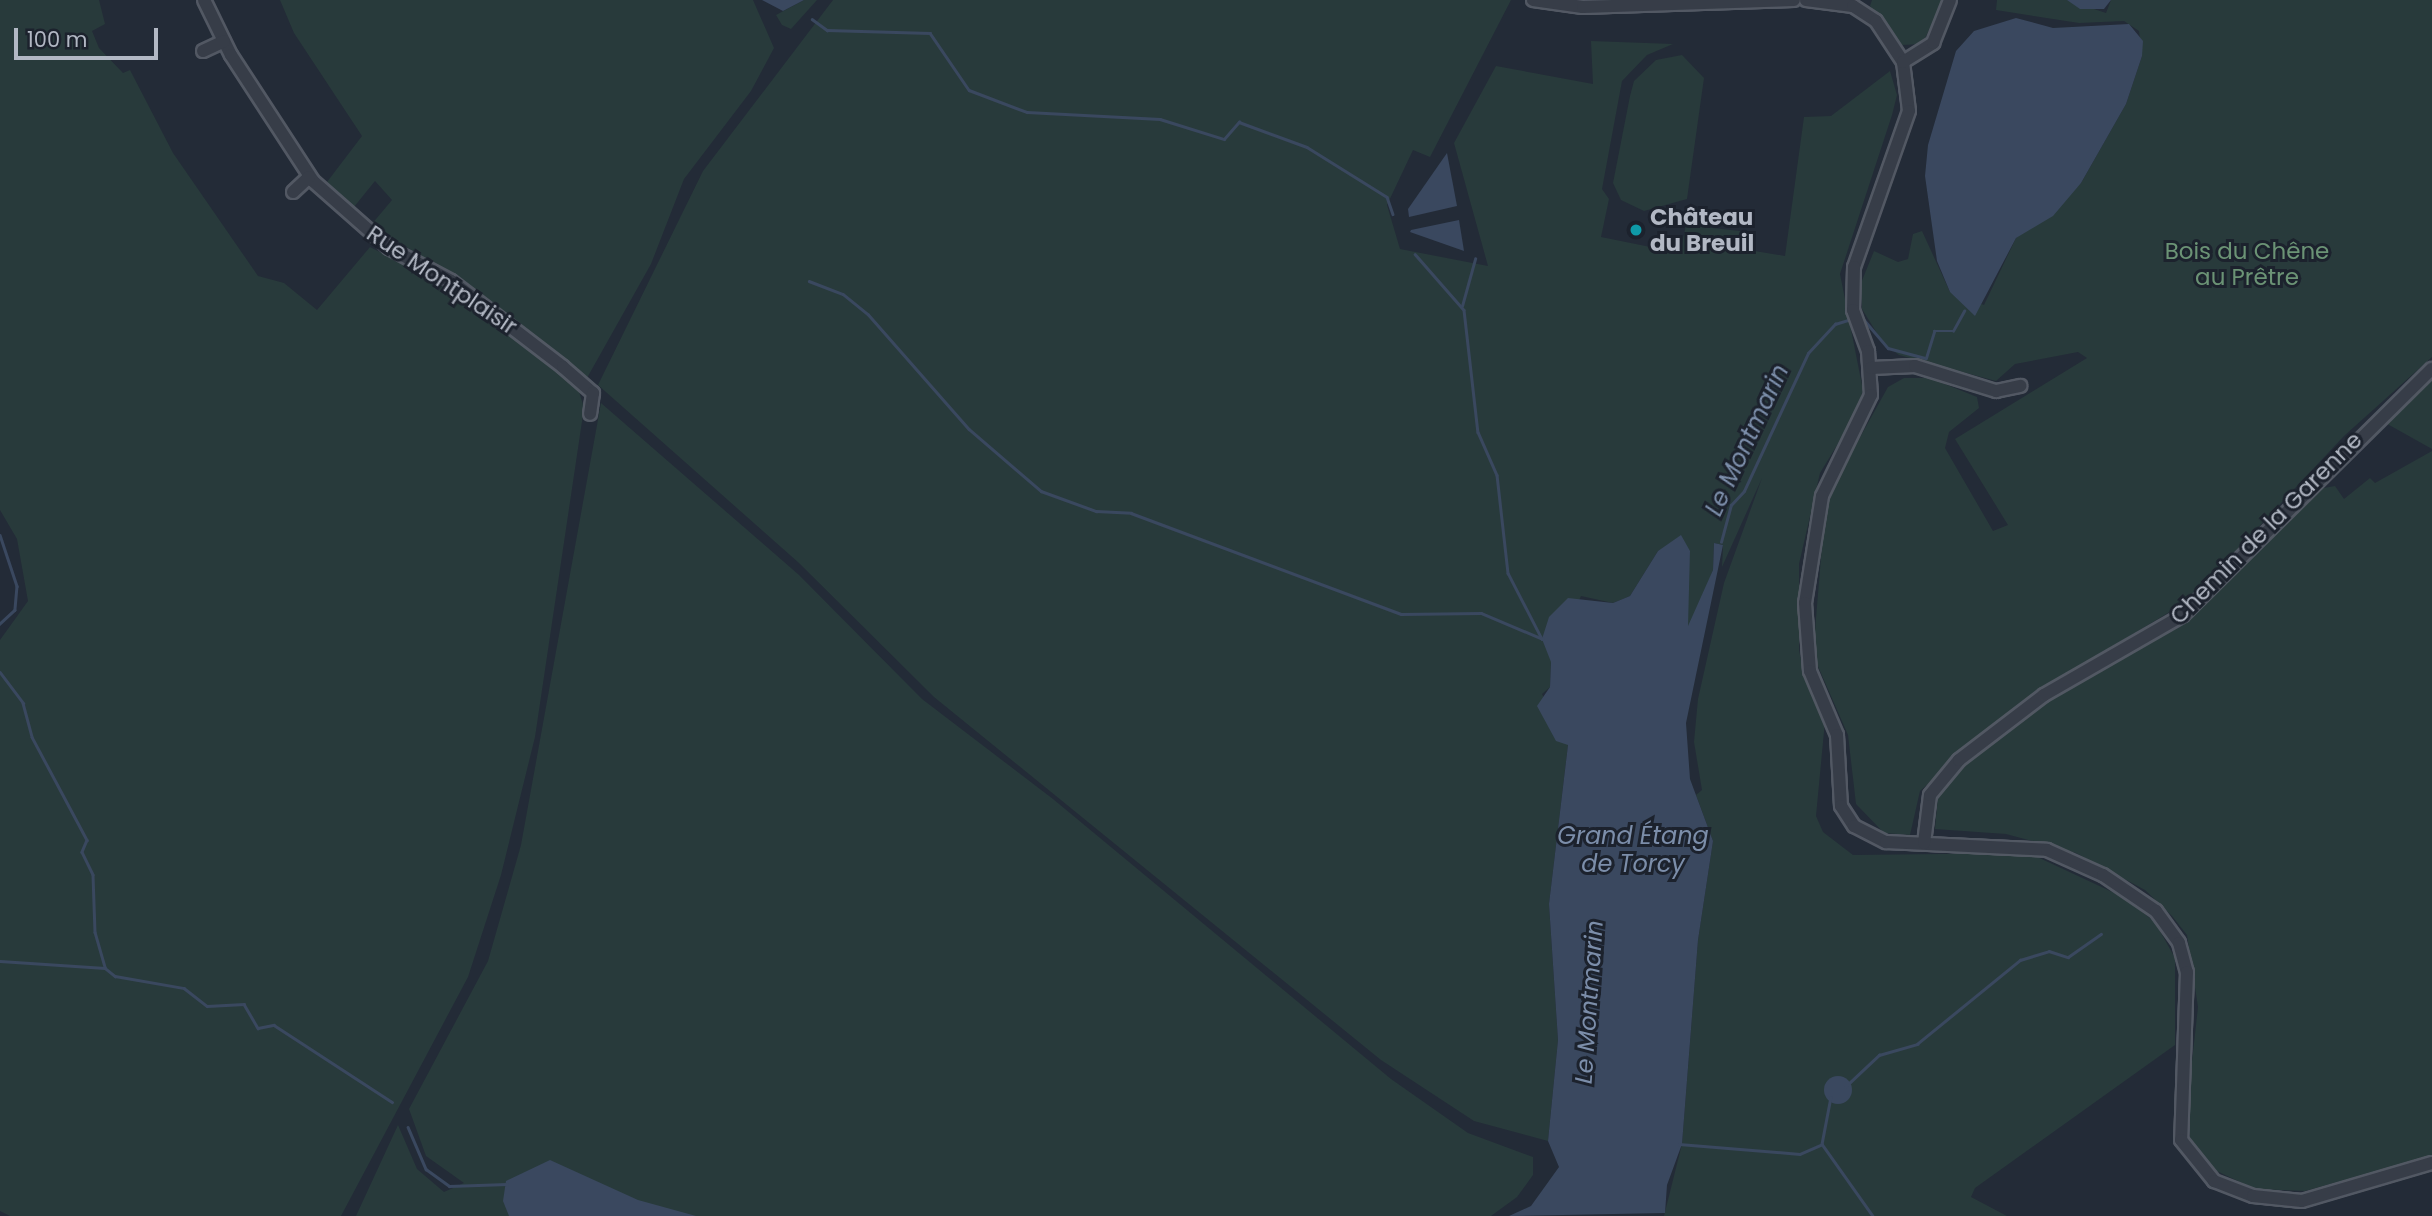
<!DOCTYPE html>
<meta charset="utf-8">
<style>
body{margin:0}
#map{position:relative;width:2432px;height:1216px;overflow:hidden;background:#232b37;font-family:Poppins,sans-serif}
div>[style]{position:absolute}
.green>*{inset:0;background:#283a3b}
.water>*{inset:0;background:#3a485f}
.round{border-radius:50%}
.stream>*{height:2.5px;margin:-1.25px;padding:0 1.25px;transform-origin:1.25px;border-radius:1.25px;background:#3a485f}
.roads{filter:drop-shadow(2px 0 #525863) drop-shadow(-2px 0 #525863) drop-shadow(0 2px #525863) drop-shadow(0 -2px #525863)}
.minor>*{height:12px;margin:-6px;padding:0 6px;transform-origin:6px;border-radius:6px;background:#373d48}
.dots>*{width:19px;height:19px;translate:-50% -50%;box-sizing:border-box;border:4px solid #1c222d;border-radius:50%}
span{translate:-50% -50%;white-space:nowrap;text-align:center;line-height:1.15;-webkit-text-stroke:6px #1c222d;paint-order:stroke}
.poi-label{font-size:23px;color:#b2b8c4;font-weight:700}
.left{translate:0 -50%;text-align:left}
.park-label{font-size:23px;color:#6b9375}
.street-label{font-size:23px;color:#b2b8c4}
.water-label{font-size:24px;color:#7c8eaa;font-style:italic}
.scale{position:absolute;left:14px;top:28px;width:144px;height:32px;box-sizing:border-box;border:4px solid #b2b8c4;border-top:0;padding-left:9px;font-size:21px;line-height:24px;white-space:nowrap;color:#b2b8c4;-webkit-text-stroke:5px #1c222d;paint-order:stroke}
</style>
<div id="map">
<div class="green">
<i style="clip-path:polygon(0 0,99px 0,105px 24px,92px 31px,99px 48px,123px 73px,130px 70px,173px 153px,258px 276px,284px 283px,317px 310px,370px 247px,439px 282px,548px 364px,578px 388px,584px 408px,535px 737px,501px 875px,468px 977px,341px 1216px,10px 1216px,0 1211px,0 640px,28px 601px,17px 539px,0 510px)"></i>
<i style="clip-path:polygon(280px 0,753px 0,774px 48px,751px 91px,684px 179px,651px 264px,587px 378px,455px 277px,371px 225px,392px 200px,375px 181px,354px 207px,327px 182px,362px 136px,294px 33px)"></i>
<i style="clip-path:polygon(804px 0,817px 0,791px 29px,782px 25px,776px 15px)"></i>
<i style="clip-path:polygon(833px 0,1511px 0,1430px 157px,1413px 150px,1387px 205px,1400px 249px,1488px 266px,1454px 143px,1496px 66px,1593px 84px,1591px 41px,1673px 44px,1647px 55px,1622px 81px,1602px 189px,1609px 199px,1601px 237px,1680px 253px,1686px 225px,1749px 232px,1743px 249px,1785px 256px,1804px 117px,1831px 116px,1890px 71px,1897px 95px,1892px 115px,1840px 274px,1863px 390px,1858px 411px,1820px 473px,1799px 564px,1799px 650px,1805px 679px,1825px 721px,1816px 816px,1823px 832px,1853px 855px,2029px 853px,2123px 897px,2155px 922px,2175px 958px,2175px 1045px,1975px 1188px,1971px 1197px,2007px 1216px,1664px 1216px,1682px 1144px,1698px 940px,1713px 841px,1696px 795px,1702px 790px,1694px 742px,1698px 699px,1724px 583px,1762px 478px,1722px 567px,1723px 545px,1714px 543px,1713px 570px,1694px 621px,1688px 626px,1684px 617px,1690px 551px,1672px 544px,1658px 551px,1630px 596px,1613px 603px,1581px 596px,1551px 662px,1550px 687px,1542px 694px,1568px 745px,1549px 904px,1558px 1040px,1548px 1141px,1474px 1121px,1381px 1060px,934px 697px,799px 563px,598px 385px,703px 171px)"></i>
<i style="clip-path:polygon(1872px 0,1945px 0,1922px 44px,1902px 45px,1870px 6px)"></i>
<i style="clip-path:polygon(1997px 0,2067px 0,2106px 13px,2111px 0,2432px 0,2432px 357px,2344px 436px,2191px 599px,2022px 701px,1920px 791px,1910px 835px,1884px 833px,1856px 804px,1848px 735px,1813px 655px,1825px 508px,1834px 484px,1888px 387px,1904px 378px,1930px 378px,1977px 397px,1979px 408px,1949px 432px,1945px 448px,1993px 531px,2008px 525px,1955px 439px,2087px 358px,2078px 352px,2015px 364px,1996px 381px,1899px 355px,1883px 343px,1862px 309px,1861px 283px,1874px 251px,1898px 262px,1908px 259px,1913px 234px,1922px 231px,1950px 292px,1984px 305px,2016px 238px,2081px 183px,2126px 104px,2142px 56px,2139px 31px,2124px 21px,2079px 23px,1996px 10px)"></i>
<i style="clip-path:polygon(1682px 55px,1704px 78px,1687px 199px,1644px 211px,1621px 200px,1613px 183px,1630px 96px,1634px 81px,1656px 60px)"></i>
<i style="clip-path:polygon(2432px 376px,2432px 449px,2382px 421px)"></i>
<i style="clip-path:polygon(601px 403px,799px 575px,922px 699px,1053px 799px,1391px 1079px,1468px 1133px,1533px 1157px,1533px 1175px,1517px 1197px,1491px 1216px,356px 1216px,398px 1125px,417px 1169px,444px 1192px,464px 1183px,426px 1156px,409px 1109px,488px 961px,521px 845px)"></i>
<i style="clip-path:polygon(2432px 451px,2432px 1156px,2305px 1191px,2255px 1189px,2208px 1167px,2191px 1146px,2187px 1107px,2198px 1007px,2187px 935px,2172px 916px,2145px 890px,2076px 853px,2006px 834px,1935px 829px,1938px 796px,1972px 756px,2052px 695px,2184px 621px,2318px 489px,2335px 486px,2344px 499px,2370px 478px,2375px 483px)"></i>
</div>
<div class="water">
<i style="clip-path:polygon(762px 0,804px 0,783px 11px)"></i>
<i style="clip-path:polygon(2067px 0,2111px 0,2104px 9px,2080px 9px)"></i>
<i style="clip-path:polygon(2016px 18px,2053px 28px,2129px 24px,2143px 41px,2142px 56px,2126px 104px,2081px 183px,2053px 216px,2016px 238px,1975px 316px,1950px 292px,1937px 261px,1925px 176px,1928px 145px,1956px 51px,1974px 31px)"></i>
<i style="clip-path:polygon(1447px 153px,1457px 206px,1409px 217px,1408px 209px)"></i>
<i style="clip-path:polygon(1459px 220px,1464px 251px,1410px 232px,1411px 230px)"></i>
<i style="clip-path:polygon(1681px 535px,1690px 551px,1688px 626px,1713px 570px,1714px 543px,1723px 545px,1686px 723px,1690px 779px,1713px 841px,1698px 940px,1682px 1144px,1667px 1185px,1665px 1213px,1509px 1216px,1531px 1206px,1559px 1167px,1548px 1141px,1558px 1040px,1549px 904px,1568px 745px,1556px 741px,1537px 706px,1550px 687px,1551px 662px,1542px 639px,1549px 617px,1568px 598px,1613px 603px,1630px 596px,1658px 551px)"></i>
<i class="round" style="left:1824px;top:1076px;width:28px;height:28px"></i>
<i style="clip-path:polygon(550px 1160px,638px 1200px,696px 1216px,509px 1216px,503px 1201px,506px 1181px)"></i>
</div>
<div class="stream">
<i style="left:812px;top:19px;width:19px;rotate:36deg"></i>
<i style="left:827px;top:30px;width:103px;rotate:1.7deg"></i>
<i style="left:930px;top:33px;width:69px;rotate:55.6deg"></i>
<i style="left:969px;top:90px;width:62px;rotate:20.8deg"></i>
<i style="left:1027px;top:112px;width:133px;rotate:3deg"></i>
<i style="left:1160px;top:119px;width:67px;rotate:17.4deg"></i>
<i style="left:1224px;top:139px;width:23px;rotate:-49deg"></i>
<i style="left:1239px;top:122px;width:72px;rotate:20.2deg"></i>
<i style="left:1307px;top:147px;width:94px;rotate:32deg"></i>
<i style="left:1387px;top:197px;width:18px;rotate:71deg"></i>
<i style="left:1415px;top:254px;width:74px;rotate:48.8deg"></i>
<i style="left:1464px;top:310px;width:123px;rotate:83.5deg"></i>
<i style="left:1478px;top:432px;width:47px;rotate:66.2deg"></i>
<i style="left:1497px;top:475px;width:99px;rotate:83.6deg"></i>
<i style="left:1508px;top:573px;width:74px;rotate:62.7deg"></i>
<i style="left:809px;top:281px;width:36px;rotate:21deg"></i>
<i style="left:843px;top:294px;width:32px;rotate:39deg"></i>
<i style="left:868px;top:314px;width:153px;rotate:48.7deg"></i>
<i style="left:969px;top:429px;width:95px;rotate:40.7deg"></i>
<i style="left:1041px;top:491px;width:59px;rotate:20deg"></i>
<i style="left:1096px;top:511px;width:35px;rotate:3deg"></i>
<i style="left:1131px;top:513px;width:288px;rotate:20.5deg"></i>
<i style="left:1401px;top:614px;width:80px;rotate:-0.7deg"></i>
<i style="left:1481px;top:613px;width:67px;rotate:22.8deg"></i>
<i style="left:1462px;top:306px;width:49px;rotate:-74.5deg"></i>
<i style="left:1861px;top:316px;width:42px;rotate:49.8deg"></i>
<i style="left:1888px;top:348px;width:39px;rotate:15deg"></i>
<i style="left:1926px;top:358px;width:28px;rotate:-73deg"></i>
<i style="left:1934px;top:331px;width:19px"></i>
<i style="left:1953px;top:331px;width:23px;rotate:-61deg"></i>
<i style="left:0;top:535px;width:54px;rotate:71.6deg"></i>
<i style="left:17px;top:586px;width:24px;rotate:95deg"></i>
<i style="left:15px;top:610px;width:21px;rotate:137deg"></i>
<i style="left:1721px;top:542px;width:38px;rotate:-75deg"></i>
<i style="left:1731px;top:505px;width:19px;rotate:-47deg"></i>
<i style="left:1744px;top:491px;width:152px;rotate:-65.1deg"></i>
<i style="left:1808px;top:353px;width:40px;rotate:-47deg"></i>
<i style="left:1835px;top:324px;width:17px;rotate:-17deg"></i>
<i style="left:0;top:672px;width:39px;rotate:53deg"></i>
<i style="left:23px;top:703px;width:35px;rotate:75deg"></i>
<i style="left:32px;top:737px;width:117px;rotate:61.9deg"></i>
<i style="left:87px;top:840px;width:13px;rotate:113deg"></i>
<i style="left:82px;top:852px;width:25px;rotate:64deg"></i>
<i style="left:93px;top:875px;width:57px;rotate:88deg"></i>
<i style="left:95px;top:932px;width:37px;rotate:74deg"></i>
<i style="left:105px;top:968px;width:13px;rotate:39deg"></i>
<i style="left:115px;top:976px;width:70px;rotate:9.9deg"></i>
<i style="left:184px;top:988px;width:29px;rotate:38deg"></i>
<i style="left:207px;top:1006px;width:37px;rotate:-3deg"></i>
<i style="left:244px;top:1004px;width:28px;rotate:60deg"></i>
<i style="left:258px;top:1028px;width:16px;rotate:-11deg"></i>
<i style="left:274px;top:1025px;width:141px;rotate:33.1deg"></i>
<i style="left:0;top:961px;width:105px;rotate:3.8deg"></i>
<i style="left:1845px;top:1087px;width:47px;rotate:-43.3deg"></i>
<i style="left:1879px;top:1055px;width:40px;rotate:-16deg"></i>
<i style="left:1917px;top:1044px;width:133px;rotate:-39.2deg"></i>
<i style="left:2020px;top:960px;width:30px;rotate:-17deg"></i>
<i style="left:2049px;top:951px;width:20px;rotate:18deg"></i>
<i style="left:2068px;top:957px;width:40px;rotate:-34.9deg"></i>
<i style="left:1831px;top:1097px;width:48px;rotate:100.8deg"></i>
<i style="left:1822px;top:1144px;width:88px;rotate:54.7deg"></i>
<i style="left:408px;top:1127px;width:46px;rotate:66.8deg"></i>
<i style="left:426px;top:1169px;width:29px;rotate:36deg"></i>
<i style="left:449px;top:1186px;width:58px;rotate:-2deg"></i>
<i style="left:1679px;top:1144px;width:121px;rotate:4.7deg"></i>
<i style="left:1800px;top:1154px;width:24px;rotate:-24deg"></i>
</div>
<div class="roads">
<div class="minor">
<i style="left:204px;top:0;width:61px;rotate:63.9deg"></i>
<i style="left:231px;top:55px;width:150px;rotate:56.9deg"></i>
<i style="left:313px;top:181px;width:101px;rotate:41.4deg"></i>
<i style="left:389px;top:248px;width:70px;rotate:28deg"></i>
<i style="left:451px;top:281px;width:141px;rotate:37.5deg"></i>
<i style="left:563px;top:367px;width:40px;rotate:41deg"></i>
<i style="left:593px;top:393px;width:21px;rotate:98deg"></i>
<i style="left:1533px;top:0;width:50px;rotate:8deg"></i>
<i style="left:1583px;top:7px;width:211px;rotate:-1.9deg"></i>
<i style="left:1806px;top:0;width:47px;rotate:7.3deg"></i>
<i style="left:1853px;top:6px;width:27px;rotate:33deg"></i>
<i style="left:1876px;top:21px;width:49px;rotate:56.6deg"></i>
<i style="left:1903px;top:62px;width:49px;rotate:83deg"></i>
<i style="left:1909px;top:111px;width:165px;rotate:109.4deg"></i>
<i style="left:1854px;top:267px;width:43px;rotate:91.3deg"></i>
<i style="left:1853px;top:310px;width:44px;rotate:69.9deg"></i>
<i style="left:1868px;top:351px;width:44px;rotate:86.1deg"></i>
<i style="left:1871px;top:395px;width:112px;rotate:115.9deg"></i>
<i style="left:1822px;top:496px;width:108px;rotate:99deg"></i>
<i style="left:1805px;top:603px;width:68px;rotate:85.8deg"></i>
<i style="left:1810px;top:671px;width:69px;rotate:67.1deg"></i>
<i style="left:1837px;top:735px;width:71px;rotate:86.8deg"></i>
<i style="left:1841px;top:806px;width:24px;rotate:57deg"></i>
<i style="left:1854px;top:826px;width:36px;rotate:27deg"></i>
<i style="left:1886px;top:842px;width:161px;rotate:2.8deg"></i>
<i style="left:2047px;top:850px;width:61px;rotate:24.1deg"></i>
<i style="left:2103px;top:875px;width:64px;rotate:34.2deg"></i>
<i style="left:2156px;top:911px;width:39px;rotate:54deg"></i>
<i style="left:2179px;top:943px;width:30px;rotate:75deg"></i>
<i style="left:2187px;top:972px;width:168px;rotate:92deg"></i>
<i style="left:2181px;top:1140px;width:53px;rotate:51.2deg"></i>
<i style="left:2214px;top:1181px;width:42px;rotate:21deg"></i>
<i style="left:2253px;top:1196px;width:49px;rotate:5.8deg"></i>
<i style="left:2302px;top:1201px;width:135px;rotate:-16.3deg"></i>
<i style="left:203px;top:51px;width:23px;rotate:-25deg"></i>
<i style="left:1903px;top:62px;width:36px;rotate:-32deg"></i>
<i style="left:1933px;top:43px;width:46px;rotate:-68.4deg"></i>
<i style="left:293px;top:192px;width:22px;rotate:-43deg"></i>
<i style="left:1871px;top:368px;width:44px;rotate:-2.6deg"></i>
<i style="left:1915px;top:366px;width:85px;rotate:17.2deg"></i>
<i style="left:1996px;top:391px;width:25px;rotate:-12deg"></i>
<i style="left:1924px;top:843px;width:48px;rotate:-82.9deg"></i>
<i style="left:1930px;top:795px;width:45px;rotate:-50.4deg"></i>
<i style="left:1959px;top:760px;width:107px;rotate:-37.4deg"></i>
<i style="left:2044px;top:695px;width:160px;rotate:-29.9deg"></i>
<i style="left:2183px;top:615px;width:350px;rotate:-44.7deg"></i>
</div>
</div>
<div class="dots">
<i style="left:1636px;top:230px;background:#0f9aa8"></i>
</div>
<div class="poi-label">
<span class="left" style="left:1650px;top:230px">Château<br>du Breuil</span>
</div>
<div class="park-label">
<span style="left:2247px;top:264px">Bois du Chêne<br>au Prêtre</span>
</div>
<div class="street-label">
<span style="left:442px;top:280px;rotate:34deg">Rue Montplaisir</span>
<span style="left:2266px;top:528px;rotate:-45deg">Chemin de la Garenne</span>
</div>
<div class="water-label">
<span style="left:1747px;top:440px;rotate:-65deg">Le Montmarin</span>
<span style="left:1633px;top:850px">Grand Étang<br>de Torcy</span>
<span style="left:1589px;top:1002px;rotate:-86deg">Le Montmarin</span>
</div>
<div class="scale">100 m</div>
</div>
